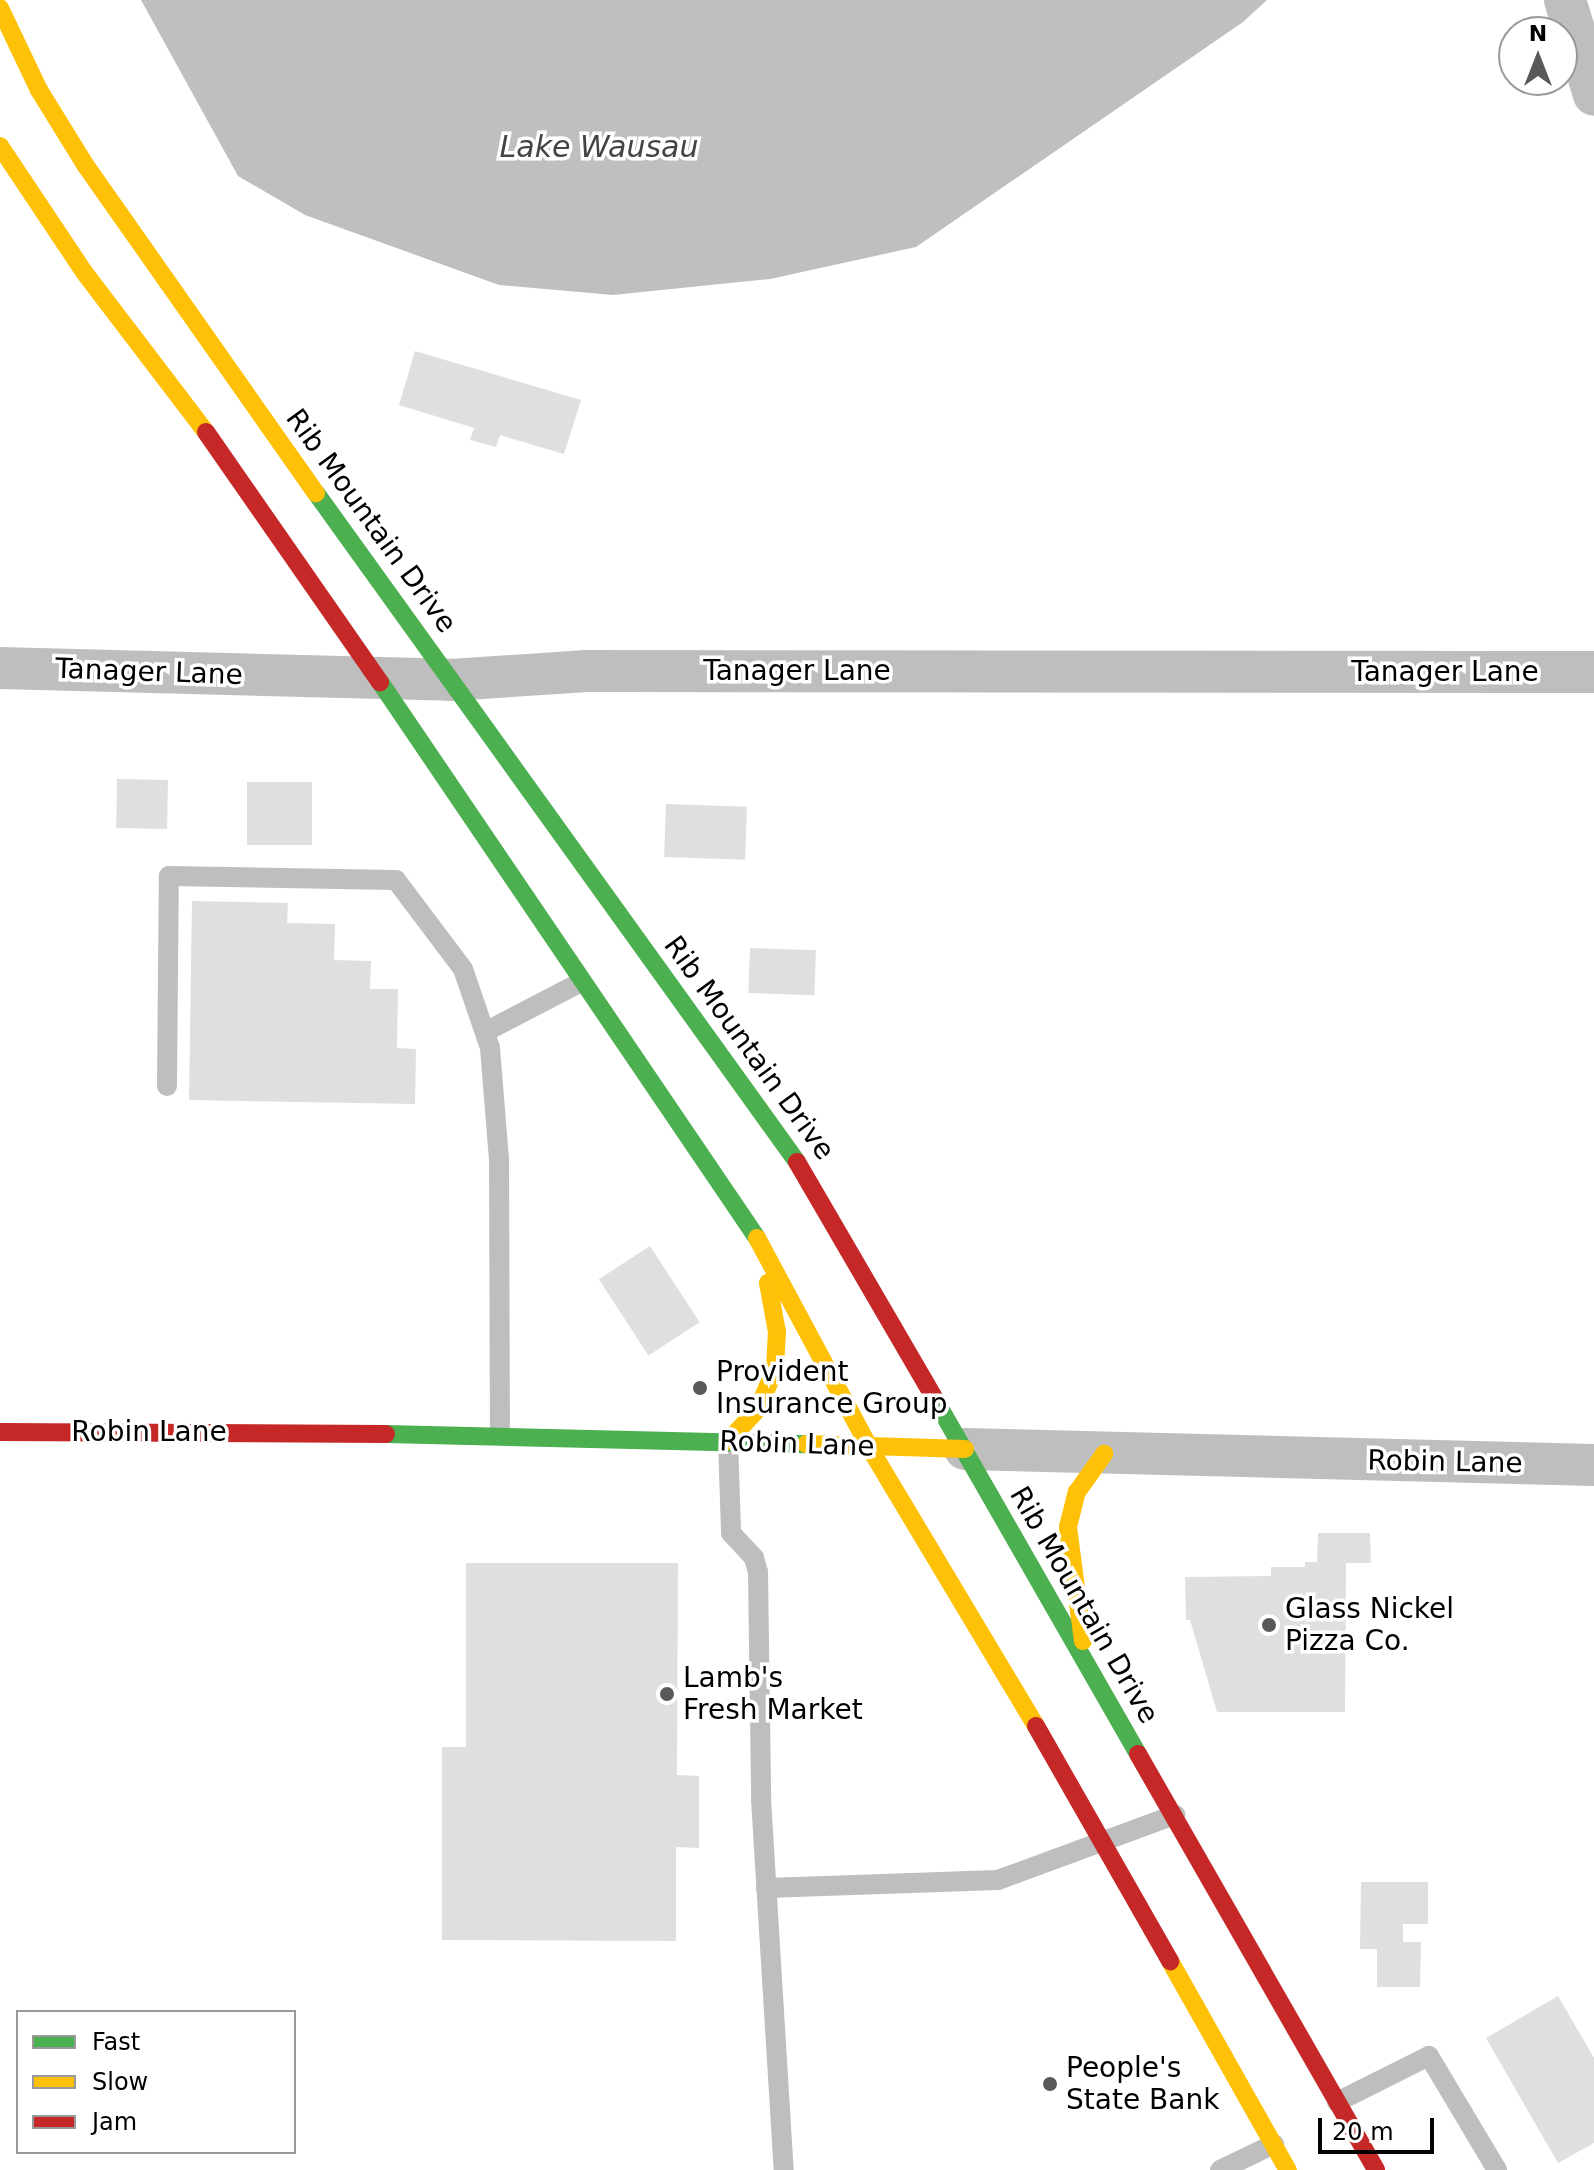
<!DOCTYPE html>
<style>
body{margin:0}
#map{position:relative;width:1594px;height:2170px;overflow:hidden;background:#fff;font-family:"DejaVu Sans",sans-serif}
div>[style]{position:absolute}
.water>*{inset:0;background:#bfbfbf}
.building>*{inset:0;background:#dfdfdf;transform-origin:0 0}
.lane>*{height:20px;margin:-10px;padding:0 10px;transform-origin:10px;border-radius:10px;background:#bebebe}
.street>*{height:42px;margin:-21px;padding:0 21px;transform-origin:21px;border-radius:21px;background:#bebebe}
.fast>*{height:18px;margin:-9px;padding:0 9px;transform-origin:9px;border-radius:9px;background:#4caf50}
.slow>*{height:18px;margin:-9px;padding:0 9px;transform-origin:9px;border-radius:9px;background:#ffc107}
.jam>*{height:18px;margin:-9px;padding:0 9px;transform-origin:9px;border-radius:9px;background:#c62828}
.dots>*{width:22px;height:22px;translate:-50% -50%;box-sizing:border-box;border:4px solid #fff;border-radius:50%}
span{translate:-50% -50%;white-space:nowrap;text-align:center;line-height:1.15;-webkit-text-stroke:7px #fff;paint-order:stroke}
.street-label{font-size:28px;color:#000}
.poi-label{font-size:28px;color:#000}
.left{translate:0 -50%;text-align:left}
.water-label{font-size:30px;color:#444;font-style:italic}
.legend{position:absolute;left:16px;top:2010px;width:280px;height:144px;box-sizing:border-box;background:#fff;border:2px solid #999;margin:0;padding:10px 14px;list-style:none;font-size:24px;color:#000}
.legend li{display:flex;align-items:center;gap:16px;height:40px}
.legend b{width:40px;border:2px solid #999}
.north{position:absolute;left:1498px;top:16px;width:80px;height:80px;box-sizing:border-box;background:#fff;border:2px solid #999;border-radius:50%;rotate:0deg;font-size:22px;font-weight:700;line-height:32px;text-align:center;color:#000}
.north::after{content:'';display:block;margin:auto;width:28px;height:36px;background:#595959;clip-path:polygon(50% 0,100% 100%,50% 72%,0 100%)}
.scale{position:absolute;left:1318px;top:2118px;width:116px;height:36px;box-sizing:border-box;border:4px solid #000;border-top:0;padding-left:10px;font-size:24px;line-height:28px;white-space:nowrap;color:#000;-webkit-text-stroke:6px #fff;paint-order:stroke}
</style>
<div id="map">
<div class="water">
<i style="clip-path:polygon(141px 0,1267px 0,1243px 22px,916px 247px,770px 279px,613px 295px,499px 285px,305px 215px,238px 176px)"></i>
</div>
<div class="building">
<i style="clip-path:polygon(415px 351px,581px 400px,564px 454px,500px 435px,496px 447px,470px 440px,474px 428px,399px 405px)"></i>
<i style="left:117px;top:779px;width:51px;height:49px;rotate:1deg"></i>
<i style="left:247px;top:782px;width:65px;height:63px"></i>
<i style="left:666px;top:804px;width:81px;height:53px;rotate:2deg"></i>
<i style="clip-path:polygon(192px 901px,288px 903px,287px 923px,335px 924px,334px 960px,371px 961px,370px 989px,398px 989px,397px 1048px,416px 1049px,415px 1104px,189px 1100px)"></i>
<i style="left:750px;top:948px;width:66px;height:45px;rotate:2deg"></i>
<i style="left:650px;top:1246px;width:91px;height:61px;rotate:57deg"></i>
<i style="clip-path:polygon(1318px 1533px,1370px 1533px,1371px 1563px,1346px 1563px,1345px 1712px,1217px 1712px,1190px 1620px,1186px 1620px,1185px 1577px,1271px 1576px,1271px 1567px,1305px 1567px,1305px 1562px,1317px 1562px)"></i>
<i style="clip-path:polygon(466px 1563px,678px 1563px,677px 1775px,699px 1776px,699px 1848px,676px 1847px,676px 1941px,442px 1940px,442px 1747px,466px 1747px)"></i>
<i style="clip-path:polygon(1361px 1882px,1428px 1882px,1428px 1924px,1403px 1924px,1403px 1942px,1421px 1942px,1420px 1987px,1377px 1987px,1377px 1949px,1360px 1949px)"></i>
<i style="clip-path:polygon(1558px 1996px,1594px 2058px,1594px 2143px,1558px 2163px,1486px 2038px)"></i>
</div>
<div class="lane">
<i style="left:485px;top:1032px;width:108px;rotate:-27.5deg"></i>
<i style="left:167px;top:1086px;width:210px;rotate:-89.5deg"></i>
<i style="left:169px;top:876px;width:227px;rotate:1deg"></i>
<i style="left:396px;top:880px;width:111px;rotate:53deg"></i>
<i style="left:463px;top:969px;width:83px;rotate:71.1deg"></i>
<i style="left:490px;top:1048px;width:111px;rotate:85.4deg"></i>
<i style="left:499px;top:1159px;width:275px;rotate:89.8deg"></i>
<i style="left:728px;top:1441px;width:92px;rotate:88.1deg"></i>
<i style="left:731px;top:1533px;width:34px;rotate:47deg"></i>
<i style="left:754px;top:1558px;width:15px;rotate:74deg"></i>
<i style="left:758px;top:1572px;width:227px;rotate:89.2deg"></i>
<i style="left:761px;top:1799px;width:372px;rotate:86.5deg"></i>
<i style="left:766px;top:1888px;width:232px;rotate:-2deg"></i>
<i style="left:998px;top:1880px;width:189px;rotate:-20.2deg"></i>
<i style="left:1337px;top:2102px;width:103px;rotate:-26.6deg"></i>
<i style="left:1429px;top:2056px;width:133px;rotate:59.2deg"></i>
<i style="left:1220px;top:2170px;width:60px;rotate:-25.7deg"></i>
</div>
<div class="street">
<i style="left:1565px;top:0;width:99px;rotate:73deg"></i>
<i style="left:0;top:668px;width:451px;rotate:1.5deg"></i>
<i style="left:451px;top:680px;width:136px;rotate:-3.8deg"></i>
<i style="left:587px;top:671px;width:1007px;rotate:0.06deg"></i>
<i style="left:965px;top:1449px;width:629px;rotate:1.46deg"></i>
</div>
<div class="fast">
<i style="left:316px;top:493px;width:824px;rotate:54.28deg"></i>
<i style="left:380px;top:682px;width:672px;rotate:55.86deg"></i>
<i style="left:933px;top:1396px;width:413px;rotate:60.2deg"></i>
<i style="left:386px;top:1434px;width:420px;rotate:1.4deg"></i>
</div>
<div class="slow">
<i style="left:0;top:8px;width:91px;rotate:64.6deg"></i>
<i style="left:39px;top:90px;width:89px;rotate:58.3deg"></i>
<i style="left:86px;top:166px;width:400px;rotate:54.9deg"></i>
<i style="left:0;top:146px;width:151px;rotate:56.3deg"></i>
<i style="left:84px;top:272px;width:201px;rotate:52.7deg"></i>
<i style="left:757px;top:1238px;width:237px;rotate:61.8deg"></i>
<i style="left:869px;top:1447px;width:325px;rotate:59.1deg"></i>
<i style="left:728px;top:1441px;width:44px;rotate:-46.8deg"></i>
<i style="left:758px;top:1409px;width:43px;rotate:-67deg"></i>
<i style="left:775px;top:1369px;width:37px;rotate:-87deg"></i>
<i style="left:777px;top:1332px;width:50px;rotate:-100.4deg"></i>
<i style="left:806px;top:1444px;width:159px;rotate:1.8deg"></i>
<i style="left:1083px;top:1641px;width:115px;rotate:-97.5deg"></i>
<i style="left:1068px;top:1527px;width:36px;rotate:-76deg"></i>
<i style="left:1077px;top:1492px;width:47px;rotate:-54.6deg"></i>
<i style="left:1170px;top:1961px;width:240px;rotate:60.6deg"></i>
</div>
<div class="jam">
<i style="left:206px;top:432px;width:305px;rotate:55.2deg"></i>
<i style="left:797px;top:1162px;width:271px;rotate:59.8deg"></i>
<i style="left:0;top:1432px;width:386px;rotate:0.3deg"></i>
<i style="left:1036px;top:1726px;width:271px;rotate:60.3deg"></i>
<i style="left:1138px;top:1754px;width:479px;rotate:60.2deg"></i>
</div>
<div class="dots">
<i style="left:700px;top:1388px;background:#595959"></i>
<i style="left:1269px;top:1625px;background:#595959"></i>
<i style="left:667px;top:1694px;background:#595959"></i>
<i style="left:1050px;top:2084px;background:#595959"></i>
</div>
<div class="street-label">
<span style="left:371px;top:521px;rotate:54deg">Rib Mountain Drive</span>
<span style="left:797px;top:671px">Tanager Lane</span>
<span style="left:149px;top:672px;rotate:2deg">Tanager Lane</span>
<span style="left:1445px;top:672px">Tanager Lane</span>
<span style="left:749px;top:1048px;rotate:54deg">Rib Mountain Drive</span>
<span style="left:149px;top:1432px">Robin Lane</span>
<span style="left:797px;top:1444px;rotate:2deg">Robin Lane</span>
<span style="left:1445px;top:1462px;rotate:1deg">Robin Lane</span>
<span style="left:1084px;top:1605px;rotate:60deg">Rib Mountain Drive</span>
</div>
<div class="poi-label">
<span class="left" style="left:716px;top:1388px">Provident<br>Insurance Group</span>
<span class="left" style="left:1285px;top:1625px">Glass Nickel<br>Pizza Co.</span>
<span class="left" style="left:683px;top:1694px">Lamb's<br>Fresh Market</span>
<span class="left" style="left:1066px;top:2084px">People's<br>State Bank</span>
</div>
<div class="water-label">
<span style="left:599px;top:147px">Lake Wausau</span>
</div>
<ul class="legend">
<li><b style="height:10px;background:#4caf50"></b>Fast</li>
<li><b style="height:10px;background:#ffc107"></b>Slow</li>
<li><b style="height:10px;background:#c62828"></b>Jam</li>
</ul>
<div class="north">N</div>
<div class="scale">20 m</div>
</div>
